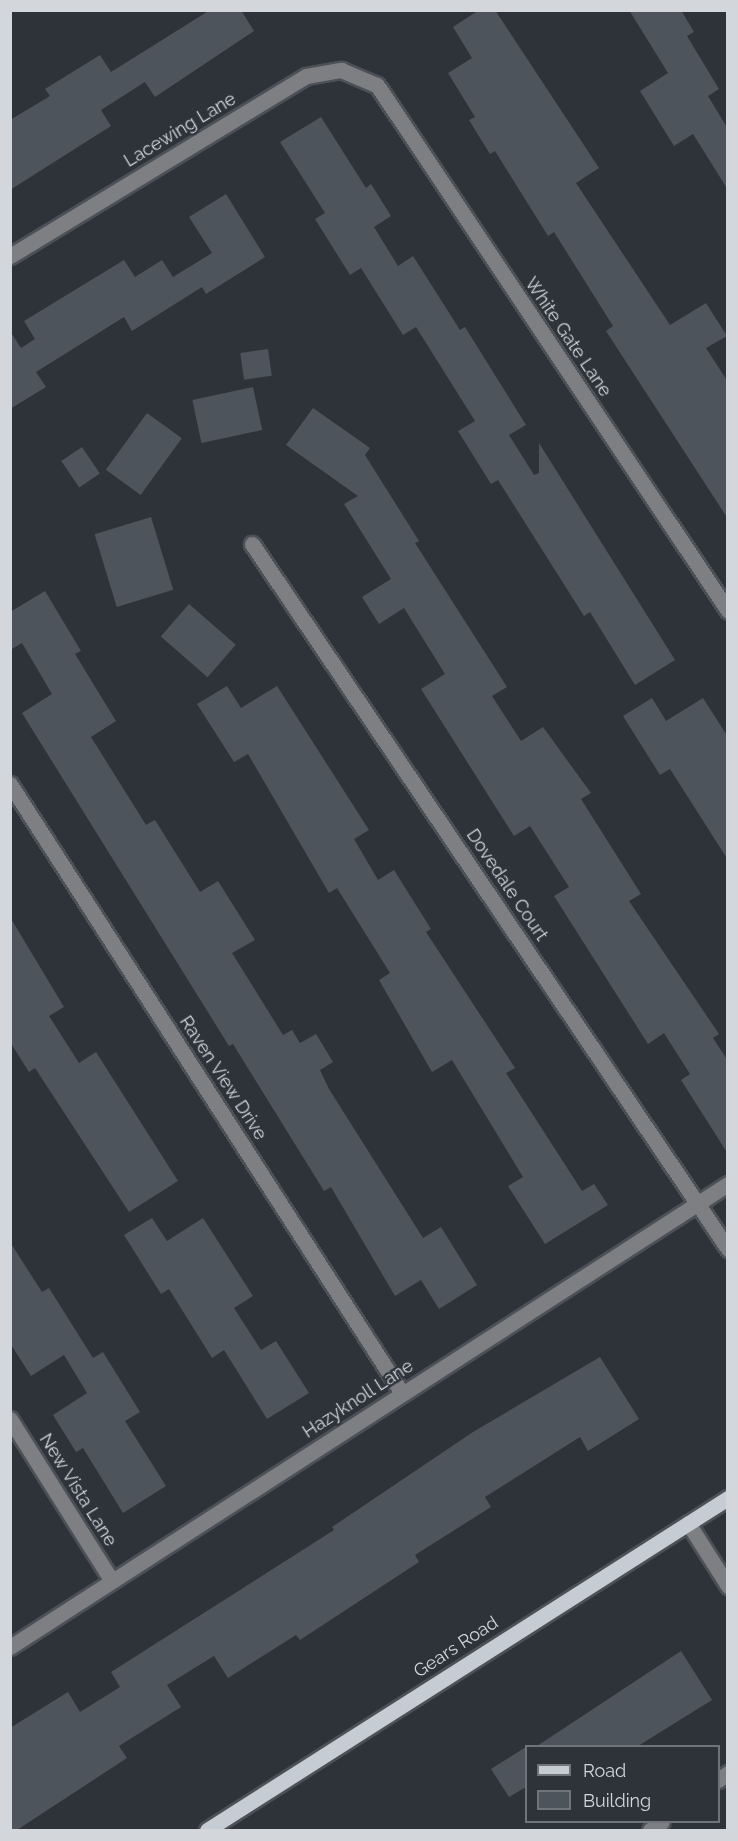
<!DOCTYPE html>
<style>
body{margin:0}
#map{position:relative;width:738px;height:1841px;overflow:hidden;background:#2e333a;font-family:Raleway,sans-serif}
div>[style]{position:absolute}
.building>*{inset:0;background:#4e545b;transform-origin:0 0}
.roads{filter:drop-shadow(2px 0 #4c5057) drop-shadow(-2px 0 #4c5057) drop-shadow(0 2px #4c5057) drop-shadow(0 -2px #4c5057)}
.minor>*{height:15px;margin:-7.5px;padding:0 7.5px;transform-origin:7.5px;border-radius:7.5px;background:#7d7f83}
.major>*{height:15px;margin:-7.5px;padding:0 7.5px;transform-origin:7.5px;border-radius:7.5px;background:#c6ccd4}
span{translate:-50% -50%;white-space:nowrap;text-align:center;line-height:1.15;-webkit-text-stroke:4.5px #2e333a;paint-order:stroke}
.street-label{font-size:18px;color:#d3d6db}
.frame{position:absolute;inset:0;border:12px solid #d3d6db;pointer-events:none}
.legend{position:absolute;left:525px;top:1745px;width:195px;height:78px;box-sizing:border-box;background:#2e333a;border:2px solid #70747a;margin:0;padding:8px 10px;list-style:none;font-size:18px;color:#d3d6db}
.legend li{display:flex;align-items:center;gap:12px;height:30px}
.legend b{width:30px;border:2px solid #70747a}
</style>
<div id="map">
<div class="building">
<i style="clip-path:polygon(210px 10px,241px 10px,254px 31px,155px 97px,145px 82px,101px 110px,111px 126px,10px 190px,10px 120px,50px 96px,45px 89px,100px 55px,111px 72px)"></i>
<i style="clip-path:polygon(479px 10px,495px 10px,599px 168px,576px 183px,670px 325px,706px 303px,727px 336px,706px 348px,728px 382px,728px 519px,606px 331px,613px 326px,554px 232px,548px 236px,495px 151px,490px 154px,469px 120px,475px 117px,448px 73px,472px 58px,453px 27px)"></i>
<i style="clip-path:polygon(629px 10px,681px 10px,694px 32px,687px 36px,719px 89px,708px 96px,728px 129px,728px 190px,693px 134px,674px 146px,640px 91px,668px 73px)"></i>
<i style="clip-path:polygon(321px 117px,366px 188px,371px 184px,391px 216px,374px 227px,398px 266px,413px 256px,460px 330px,465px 327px,526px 425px,509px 435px,534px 475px,539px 473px,539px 443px,675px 660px,635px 685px,590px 612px,584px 616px,498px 480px,491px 484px,458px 431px,475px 421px,416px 327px,403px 335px,361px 268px,350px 275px,315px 219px,325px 213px,280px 142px)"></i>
<i style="clip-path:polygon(226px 194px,265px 257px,206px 294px,202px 287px,132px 331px,124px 317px,36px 372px,46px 387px,10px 409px,10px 331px,21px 348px,35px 339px,24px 321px,124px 260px,135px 277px,162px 260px,173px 277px,212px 253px,189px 217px)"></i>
<i style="left:268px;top:349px;width:27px;height:28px;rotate:82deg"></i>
<i style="left:253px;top:387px;width:44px;height:62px;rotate:78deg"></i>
<i style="clip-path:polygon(313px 408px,370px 448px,365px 455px,419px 541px,415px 543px,507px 687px,492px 696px,521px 741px,543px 727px,591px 793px,581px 799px,641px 894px,629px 901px,719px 1034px,713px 1038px,728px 1061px,728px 1154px,681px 1080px,690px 1074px,664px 1033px,648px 1044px,554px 896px,569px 887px,530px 826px,514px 836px,421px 689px,445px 674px,404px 608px,379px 624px,362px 597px,391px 579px,344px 504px,358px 496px,286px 445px)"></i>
<i style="left:147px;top:413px;width:43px;height:70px;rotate:36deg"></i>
<i style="left:82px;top:447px;width:32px;height:25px;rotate:56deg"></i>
<i style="left:151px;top:517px;width:76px;height:59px;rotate:73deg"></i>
<i style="clip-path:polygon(45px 591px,81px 651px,75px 654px,116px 721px,91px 737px,146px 825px,155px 820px,200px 892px,218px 881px,255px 940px,232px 953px,283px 1035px,292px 1030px,300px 1043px,316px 1034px,333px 1062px,320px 1070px,329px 1089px,423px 1238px,441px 1227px,477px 1285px,439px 1309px,421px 1280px,395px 1296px,331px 1187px,324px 1191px,233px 1044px,229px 1046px,22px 713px,52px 694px,22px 643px,10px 650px,10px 612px)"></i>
<i style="left:189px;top:604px;width:62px;height:43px;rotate:41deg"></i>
<i style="clip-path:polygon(227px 686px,241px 708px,277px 686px,369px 830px,354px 839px,378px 880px,394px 870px,431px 929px,426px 932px,515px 1068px,506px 1073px,582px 1191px,594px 1184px,608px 1205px,545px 1244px,508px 1186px,523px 1177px,452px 1060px,432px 1072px,379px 980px,390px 973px,337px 888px,329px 893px,248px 754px,234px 762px,197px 704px)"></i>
<i style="clip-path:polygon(652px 698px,666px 721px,703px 698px,728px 737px,728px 860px,670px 769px,660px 775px,623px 716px)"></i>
<i style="clip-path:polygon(10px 917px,64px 1007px,49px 1016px,79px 1063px,96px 1052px,178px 1181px,129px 1212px,35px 1068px,29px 1072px,10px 1042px)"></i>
<i style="clip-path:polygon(152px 1218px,167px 1241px,203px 1218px,253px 1296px,234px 1308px,261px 1350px,276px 1341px,309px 1393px,267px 1419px,224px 1350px,212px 1358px,169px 1289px,161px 1294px,124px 1235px)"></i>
<i style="clip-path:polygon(10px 1242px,42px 1292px,49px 1288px,93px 1358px,103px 1352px,140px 1412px,125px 1421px,166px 1486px,123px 1513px,83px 1448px,76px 1452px,53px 1415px,87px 1393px,64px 1355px,31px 1376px,10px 1343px)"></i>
<i style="clip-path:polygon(600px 1357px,639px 1419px,588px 1451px,580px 1437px,485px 1497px,491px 1507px,415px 1555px,419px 1562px,300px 1640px,296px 1635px,228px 1678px,214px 1656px,167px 1685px,181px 1707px,119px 1746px,127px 1758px,17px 1830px,10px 1830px,10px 1728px,68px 1692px,80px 1712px,120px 1687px,111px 1672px,334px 1530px,332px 1527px,473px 1432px)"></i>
<i style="clip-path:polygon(681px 1651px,712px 1700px,638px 1746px,537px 1746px)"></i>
<i style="clip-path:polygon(526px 1747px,526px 1787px,509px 1797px,491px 1769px)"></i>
</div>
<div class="roads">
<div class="minor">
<i style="left:10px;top:256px;width:346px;rotate:-31.3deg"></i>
<i style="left:306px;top:76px;width:36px;rotate:-10deg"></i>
<i style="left:341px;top:70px;width:39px;rotate:23deg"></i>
<i style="left:377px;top:85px;width:632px;rotate:56.28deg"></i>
<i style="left:252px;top:544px;width:851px;rotate:55.97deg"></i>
<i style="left:10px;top:784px;width:724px;rotate:57.23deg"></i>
<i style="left:10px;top:1419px;width:191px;rotate:57.8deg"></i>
<i style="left:688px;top:1523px;width:75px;rotate:57.6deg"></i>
<i style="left:10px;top:1647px;width:854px;rotate:-32.82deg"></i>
<i style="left:718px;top:1780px;width:12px;rotate:-35deg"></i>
<i style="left:650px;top:1830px;width:14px;rotate:-34deg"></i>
</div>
<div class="major">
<i style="left:207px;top:1830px;width:618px;rotate:-32.51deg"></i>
</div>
</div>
<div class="street-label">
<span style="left:180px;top:130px;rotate:-31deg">Lacewing Lane</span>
<span style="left:568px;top:337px;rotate:56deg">White Gate Lane</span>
<span style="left:507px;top:885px;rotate:56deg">Dovedale Court</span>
<span style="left:223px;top:1078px;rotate:57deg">Raven View Drive</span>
<span style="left:358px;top:1399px;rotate:-33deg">Hazyknoll Lane</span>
<span style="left:78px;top:1490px;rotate:58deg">New Vista Lane</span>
<span style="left:456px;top:1647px;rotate:-33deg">Gears Road</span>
</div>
<div class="frame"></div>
<ul class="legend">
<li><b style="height:8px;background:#c6ccd4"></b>Road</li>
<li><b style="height:16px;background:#4e545b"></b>Building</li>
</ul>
</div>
